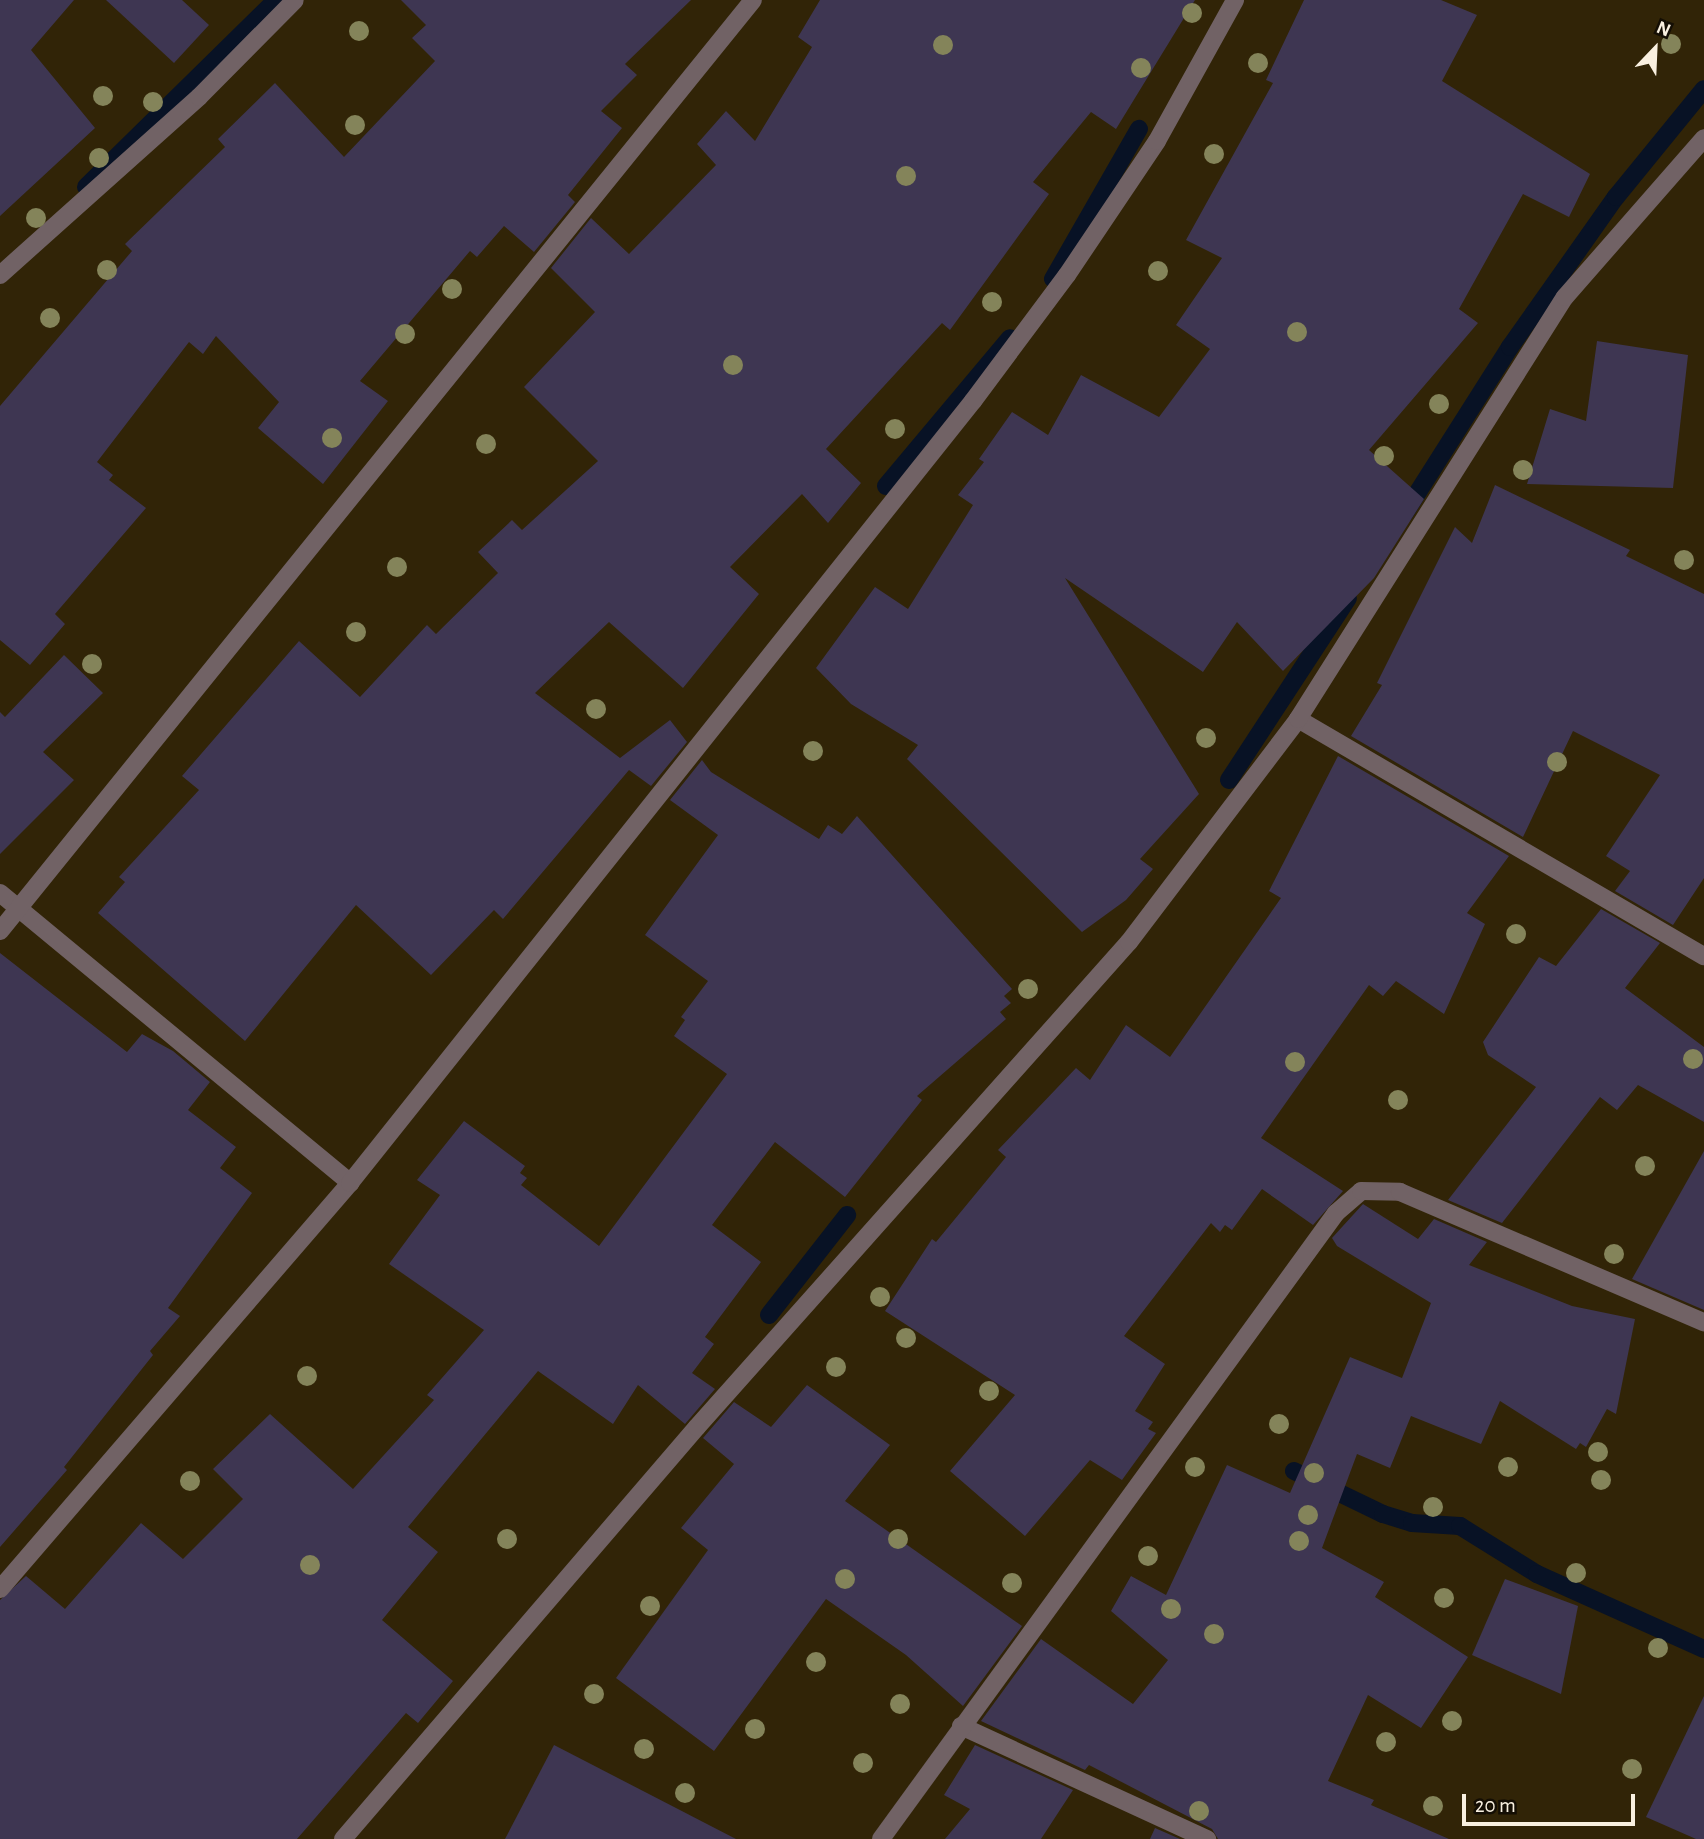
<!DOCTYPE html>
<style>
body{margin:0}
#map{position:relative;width:1704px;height:1839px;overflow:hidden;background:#312407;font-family:"Alegreya Sans",sans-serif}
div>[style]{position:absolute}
.stream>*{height:18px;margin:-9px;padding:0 9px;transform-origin:9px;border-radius:9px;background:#081225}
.building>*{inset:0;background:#3e3652}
.minor>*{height:18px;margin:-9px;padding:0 9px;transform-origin:9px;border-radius:9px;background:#716265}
.trees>*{width:20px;height:20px;margin:-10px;border-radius:50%;background:#84845a}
span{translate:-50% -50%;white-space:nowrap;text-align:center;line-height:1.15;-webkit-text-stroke:7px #140e04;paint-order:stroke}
.north{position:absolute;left:1620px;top:14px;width:70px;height:70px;-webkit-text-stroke:5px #140e04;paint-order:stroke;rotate:23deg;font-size:19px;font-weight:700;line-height:28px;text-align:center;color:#f9f0e0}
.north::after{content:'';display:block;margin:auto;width:24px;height:32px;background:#f9f0e0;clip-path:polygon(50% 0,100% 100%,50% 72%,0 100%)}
.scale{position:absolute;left:1462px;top:1794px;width:173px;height:32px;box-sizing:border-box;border:4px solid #f9f0e0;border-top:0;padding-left:9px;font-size:21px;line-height:24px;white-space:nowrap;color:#f9f0e0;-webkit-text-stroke:5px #140e04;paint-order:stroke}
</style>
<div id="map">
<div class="stream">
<i style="left:86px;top:187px;width:267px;rotate:-44.5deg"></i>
<i style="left:1053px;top:279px;width:173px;rotate:-60.2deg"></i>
<i style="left:886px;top:486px;width:193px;rotate:-50deg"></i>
<i style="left:1404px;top:514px;width:198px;rotate:-57.6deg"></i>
<i style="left:1510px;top:347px;width:184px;rotate:-54.8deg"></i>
<i style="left:1616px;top:197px;width:139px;rotate:-50.8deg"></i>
<i style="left:1229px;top:780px;width:217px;rotate:-56.8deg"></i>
<i style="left:769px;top:1315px;width:127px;rotate:-52deg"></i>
<i style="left:1294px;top:1471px;width:99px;rotate:25.8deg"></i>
<i style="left:1383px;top:1514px;width:30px;rotate:17deg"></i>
<i style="left:1412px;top:1523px;width:48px;rotate:3.6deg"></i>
<i style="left:1460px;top:1526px;width:91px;rotate:31.9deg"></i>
<i style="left:1537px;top:1574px;width:183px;rotate:24.2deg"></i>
</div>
<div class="building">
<i style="clip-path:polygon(0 0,74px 0,31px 50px,95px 128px,0 216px)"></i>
<i style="clip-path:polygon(106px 0,182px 0,209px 25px,174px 63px)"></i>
<i style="clip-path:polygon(401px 0,691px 0,625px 64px,637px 75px,601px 111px,622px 128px,568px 195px,575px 202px,534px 252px,504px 226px,477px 257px,470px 251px,360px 381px,388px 401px,323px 484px,258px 428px,279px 402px,216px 336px,203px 354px,189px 342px,97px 462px,113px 475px,109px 480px,146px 508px,55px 614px,65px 624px,30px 665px,0 640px,0 406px,132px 251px,125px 244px,225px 147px,218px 139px,275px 83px,344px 157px,435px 61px,412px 38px,426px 25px)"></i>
<i style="clip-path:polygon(820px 0,1195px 0,1116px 129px,1091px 112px,1033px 182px,1049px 194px,950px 330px,942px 323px,826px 449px,861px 483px,828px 523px,802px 494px,730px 567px,759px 594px,683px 688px,609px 622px,535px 693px,620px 758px,670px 720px,687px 742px,651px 786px,629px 770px,503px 919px,494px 910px,431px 975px,356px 905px,245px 1041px,98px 913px,125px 882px,119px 877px,199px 790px,182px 776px,299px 641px,360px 697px,427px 625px,436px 634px,498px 573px,478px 552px,512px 520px,522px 530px,598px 461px,524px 387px,595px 312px,551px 268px,591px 218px,629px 254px,716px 165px,697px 144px,726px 111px,755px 141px,812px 47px,798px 37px)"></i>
<i style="clip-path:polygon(1304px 0,1441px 0,1477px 15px,1442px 81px,1590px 174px,1569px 217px,1523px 194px,1459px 309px,1478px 323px,1369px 450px,1424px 499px,1374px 578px,1283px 671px,1237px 622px,1203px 672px,1065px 578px,1199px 794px,1140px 859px,1153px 869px,1126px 900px,1082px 932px,907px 759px,918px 745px,851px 704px,816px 668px,875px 587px,908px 609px,973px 505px,958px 495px,984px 462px,979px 459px,1012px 412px,1048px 435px,1081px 375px,1159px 417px,1210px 349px,1176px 325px,1222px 258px,1186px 240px,1273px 83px,1266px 80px)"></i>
<i style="clip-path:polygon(1597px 341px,1688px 355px,1673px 488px,1527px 484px,1550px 409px,1586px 421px)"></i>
<i style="clip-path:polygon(1495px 485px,1630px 550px,1626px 556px,1704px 594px,1704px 878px,1673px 925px,1615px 891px,1630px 871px,1606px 856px,1660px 775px,1573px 731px,1523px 837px,1351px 736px,1382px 685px,1377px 683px,1455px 527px,1472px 543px)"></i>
<i style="clip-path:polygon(64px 655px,103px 693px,43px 752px,74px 780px,0 854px,0 712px,5px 717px)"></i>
<i style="clip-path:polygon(1338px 756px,1509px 856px,1467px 913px,1485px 924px,1444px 1014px,1396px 981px,1383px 996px,1369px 985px,1261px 1138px,1343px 1191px,1313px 1225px,1262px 1189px,1232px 1230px,1225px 1225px,1220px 1232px,1211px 1223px,1124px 1336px,1165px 1364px,1135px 1411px,1153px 1422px,1148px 1429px,1156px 1433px,1122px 1480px,1090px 1460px,1025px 1536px,950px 1471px,1015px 1395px,885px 1311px,932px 1239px,936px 1242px,1006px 1157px,998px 1150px,1076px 1068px,1090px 1080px,1126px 1025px,1170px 1057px,1281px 898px,1269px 891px)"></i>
<i style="clip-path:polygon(702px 760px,711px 772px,819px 839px,828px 825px,842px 834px,857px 816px,1012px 989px,1004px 996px,1011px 1003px,1000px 1012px,1006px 1019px,917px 1096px,922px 1100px,845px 1197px,775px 1142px,712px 1225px,761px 1262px,705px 1337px,714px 1344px,692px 1373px,715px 1389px,685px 1424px,638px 1385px,613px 1424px,538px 1371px,408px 1527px,438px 1552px,382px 1620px,453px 1681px,418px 1723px,406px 1713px,297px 1839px,0 1839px,0 1600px,26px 1576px,65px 1609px,141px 1523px,183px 1559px,243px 1499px,213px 1469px,270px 1414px,353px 1489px,434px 1400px,427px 1395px,484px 1330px,389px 1264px,440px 1195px,417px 1180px,464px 1121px,525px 1166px,520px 1173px,527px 1178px,521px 1185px,599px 1246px,727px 1074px,674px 1036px,685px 1020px,681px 1017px,708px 981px,645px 935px,718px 835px,670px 800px)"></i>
<i style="clip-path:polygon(1601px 909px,1660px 943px,1625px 988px,1704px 1047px,1704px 1122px,1638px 1085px,1617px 1110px,1600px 1097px,1502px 1223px,1448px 1200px,1536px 1087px,1488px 1055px,1483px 1042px,1539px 957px,1556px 966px)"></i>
<i style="clip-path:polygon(0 953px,127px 1052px,142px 1034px,173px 1051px,210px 1082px,188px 1110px,236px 1147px,220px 1168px,252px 1193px,168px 1308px,180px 1316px,150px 1351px,153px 1355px,64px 1467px,67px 1470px,0 1547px)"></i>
<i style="clip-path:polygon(1704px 1151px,1704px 1310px,1632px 1279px)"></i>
<i style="clip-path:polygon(1363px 1204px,1418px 1239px,1434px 1219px,1487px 1242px,1469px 1265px,1572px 1306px,1635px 1319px,1616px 1414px,1607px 1409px,1586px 1447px,1580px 1443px,1576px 1449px,1500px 1401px,1481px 1444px,1411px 1416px,1390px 1468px,1357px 1454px,1322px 1548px,1384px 1582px,1375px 1597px,1468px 1657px,1421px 1728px,1368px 1695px,1328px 1781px,1374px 1800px,1371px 1805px,1449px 1839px,1218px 1839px,1212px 1829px,1089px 1765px,1085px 1770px,981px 1721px,1041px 1639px,1133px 1704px,1168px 1660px,1111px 1611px,1131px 1576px,1166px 1595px,1227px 1465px,1290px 1493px,1350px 1357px,1402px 1378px,1431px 1303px,1337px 1246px,1332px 1238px)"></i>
<i style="clip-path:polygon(807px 1385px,890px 1445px,845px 1501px,1022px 1626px,963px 1706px,906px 1655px,826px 1599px,714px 1751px,616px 1678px,708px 1550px,681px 1528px,734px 1464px,703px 1438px,734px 1402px,771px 1427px)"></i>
<i style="clip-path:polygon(1505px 1579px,1578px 1606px,1561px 1694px,1472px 1655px)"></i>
<i style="clip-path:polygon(1704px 1696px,1704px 1839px,1696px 1839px,1646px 1817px)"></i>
<i style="clip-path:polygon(554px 1745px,736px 1839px,505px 1839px)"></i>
<i style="clip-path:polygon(975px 1745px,1073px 1790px,1041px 1839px,945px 1839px,970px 1809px,944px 1795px)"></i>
<i style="clip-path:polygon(1155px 1828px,1180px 1839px,1150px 1839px)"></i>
</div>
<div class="minor">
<i style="left:0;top:275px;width:267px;rotate:-41.8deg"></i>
<i style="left:199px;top:97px;width:136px;rotate:-45.3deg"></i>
<i style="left:1298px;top:719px;width:470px;rotate:30.3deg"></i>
<i style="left:0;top:893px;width:455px;rotate:39.6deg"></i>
<i style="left:0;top:931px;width:1197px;rotate:-51.03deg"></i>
<i style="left:0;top:1589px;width:536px;rotate:-49.24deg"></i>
<i style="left:350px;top:1183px;width:1000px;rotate:-51.46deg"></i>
<i style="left:973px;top:401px;width:157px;rotate:-53.3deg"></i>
<i style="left:1067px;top:275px;width:161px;rotate:-56.1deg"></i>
<i style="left:1157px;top:141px;width:161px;rotate:-61deg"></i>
<i style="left:961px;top:1726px;width:271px;rotate:24.7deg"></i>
<i style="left:343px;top:1839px;width:543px;rotate:-49.33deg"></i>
<i style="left:697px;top:1427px;width:649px;rotate:-48.31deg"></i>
<i style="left:1129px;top:942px;width:280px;rotate:-52.8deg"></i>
<i style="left:1298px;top:719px;width:499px;rotate:-57.7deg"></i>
<i style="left:1565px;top:297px;width:211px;rotate:-48.8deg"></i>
<i style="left:881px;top:1839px;width:774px;rotate:-53.99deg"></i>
<i style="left:1336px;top:1213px;width:33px;rotate:-41deg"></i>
<i style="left:1361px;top:1191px;width:39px;rotate:1deg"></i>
<i style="left:1400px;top:1192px;width:331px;rotate:23.2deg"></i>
</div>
<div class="trees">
<i style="left:1192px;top:13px"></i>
<i style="left:359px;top:31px"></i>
<i style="left:1671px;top:44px"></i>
<i style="left:943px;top:45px"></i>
<i style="left:1258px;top:63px"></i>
<i style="left:1141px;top:68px"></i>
<i style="left:103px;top:96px"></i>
<i style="left:153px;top:102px"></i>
<i style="left:355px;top:125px"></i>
<i style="left:1214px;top:154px"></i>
<i style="left:99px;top:158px"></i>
<i style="left:906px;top:176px"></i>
<i style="left:36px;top:218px"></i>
<i style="left:107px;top:270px"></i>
<i style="left:1158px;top:271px"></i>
<i style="left:452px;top:289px"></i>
<i style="left:992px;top:302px"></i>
<i style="left:50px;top:318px"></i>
<i style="left:1297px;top:332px"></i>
<i style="left:405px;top:334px"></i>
<i style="left:733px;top:365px"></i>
<i style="left:1439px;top:404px"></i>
<i style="left:895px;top:429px"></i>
<i style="left:332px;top:438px"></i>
<i style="left:486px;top:444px"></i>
<i style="left:1384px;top:456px"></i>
<i style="left:1523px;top:470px"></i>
<i style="left:1684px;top:560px"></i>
<i style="left:397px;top:567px"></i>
<i style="left:356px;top:632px"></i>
<i style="left:92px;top:664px"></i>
<i style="left:596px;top:709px"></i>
<i style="left:1206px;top:738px"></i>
<i style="left:813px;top:751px"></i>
<i style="left:1557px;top:762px"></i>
<i style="left:1516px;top:934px"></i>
<i style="left:1028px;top:989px"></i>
<i style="left:1693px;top:1059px"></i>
<i style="left:1295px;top:1062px"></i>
<i style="left:1398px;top:1100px"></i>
<i style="left:1645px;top:1166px"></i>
<i style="left:1614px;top:1254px"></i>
<i style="left:880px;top:1297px"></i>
<i style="left:906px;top:1338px"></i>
<i style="left:836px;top:1367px"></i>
<i style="left:307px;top:1376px"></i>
<i style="left:989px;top:1391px"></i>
<i style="left:1279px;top:1424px"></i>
<i style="left:1598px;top:1452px"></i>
<i style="left:1195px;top:1467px"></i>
<i style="left:1508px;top:1467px"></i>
<i style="left:1314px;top:1473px"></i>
<i style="left:1601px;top:1480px"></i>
<i style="left:190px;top:1481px"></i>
<i style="left:1433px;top:1507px"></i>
<i style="left:1308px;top:1515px"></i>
<i style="left:507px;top:1539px"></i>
<i style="left:898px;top:1539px"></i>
<i style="left:1299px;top:1541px"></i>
<i style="left:1148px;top:1556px"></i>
<i style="left:310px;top:1565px"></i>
<i style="left:1576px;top:1573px"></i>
<i style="left:845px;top:1579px"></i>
<i style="left:1012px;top:1583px"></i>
<i style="left:1444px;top:1598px"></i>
<i style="left:650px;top:1606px"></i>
<i style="left:1171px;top:1609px"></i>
<i style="left:1214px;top:1634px"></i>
<i style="left:1658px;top:1648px"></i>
<i style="left:816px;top:1662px"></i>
<i style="left:594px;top:1694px"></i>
<i style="left:900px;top:1704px"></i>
<i style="left:1452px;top:1721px"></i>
<i style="left:755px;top:1729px"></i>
<i style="left:1386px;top:1742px"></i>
<i style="left:644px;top:1749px"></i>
<i style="left:863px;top:1763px"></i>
<i style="left:1632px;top:1769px"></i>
<i style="left:685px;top:1793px"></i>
<i style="left:1433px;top:1806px"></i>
<i style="left:1199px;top:1811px"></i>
</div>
<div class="north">N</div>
<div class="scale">20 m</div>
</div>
